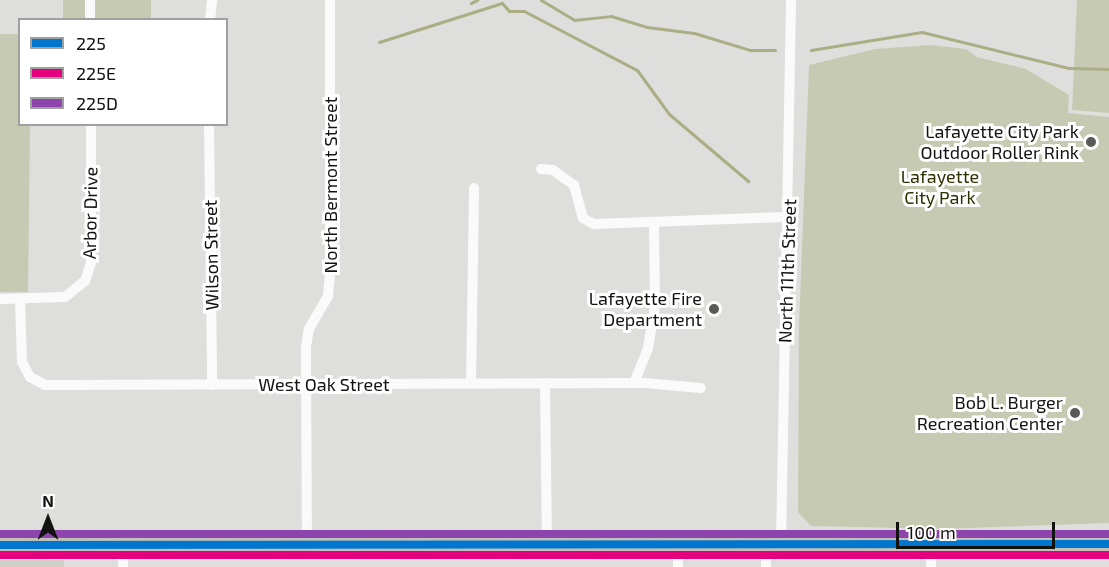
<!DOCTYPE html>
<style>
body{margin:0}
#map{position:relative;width:1109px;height:567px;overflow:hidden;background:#dedfdc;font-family:"Exo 2",sans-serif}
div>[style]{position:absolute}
.built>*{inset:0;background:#cfd0c8;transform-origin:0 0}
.green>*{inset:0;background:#c7cab3;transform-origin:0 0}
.stream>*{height:3px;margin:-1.5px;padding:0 1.5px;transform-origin:1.5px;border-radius:1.5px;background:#abae84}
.street>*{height:10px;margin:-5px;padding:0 5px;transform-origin:5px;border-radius:5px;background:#fafafa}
.primary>*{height:18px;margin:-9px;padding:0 9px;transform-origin:9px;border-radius:9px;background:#c1c1ba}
.bus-1>*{height:8px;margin:-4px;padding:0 4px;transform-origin:4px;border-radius:4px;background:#0076ce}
.bus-2>*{height:8px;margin:-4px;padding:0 4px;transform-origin:4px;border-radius:4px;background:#e5007d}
.bus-3>*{height:8px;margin:-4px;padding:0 4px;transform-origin:4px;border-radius:4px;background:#8e44ad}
.dots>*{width:16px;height:16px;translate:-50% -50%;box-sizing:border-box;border:3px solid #fff;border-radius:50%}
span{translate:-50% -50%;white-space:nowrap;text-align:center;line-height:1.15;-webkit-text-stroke:6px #fff;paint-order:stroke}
.poi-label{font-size:18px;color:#121211}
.right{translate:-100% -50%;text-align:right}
.park-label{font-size:18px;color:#2f3000}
.street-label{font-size:18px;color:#121211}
.legend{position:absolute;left:18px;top:18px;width:210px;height:108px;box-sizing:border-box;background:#fff;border:2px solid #a0a0a0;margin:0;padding:8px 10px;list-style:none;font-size:18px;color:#121211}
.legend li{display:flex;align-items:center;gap:12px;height:30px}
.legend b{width:30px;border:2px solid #a0a0a0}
.north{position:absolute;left:18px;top:489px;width:60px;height:60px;-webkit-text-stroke:4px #fff;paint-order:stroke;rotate:0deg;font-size:16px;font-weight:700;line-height:24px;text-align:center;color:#121211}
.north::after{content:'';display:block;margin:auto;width:21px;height:27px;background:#121211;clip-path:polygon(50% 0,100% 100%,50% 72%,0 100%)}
.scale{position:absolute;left:896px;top:522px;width:159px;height:27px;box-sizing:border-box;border:3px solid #121211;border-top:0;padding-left:8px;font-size:18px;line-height:21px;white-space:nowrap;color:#121211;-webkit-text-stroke:4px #fff;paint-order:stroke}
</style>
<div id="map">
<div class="built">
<i style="left:0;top:560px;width:64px;height:7px"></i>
</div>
<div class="green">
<i style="left:63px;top:0;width:88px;height:20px"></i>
<i style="clip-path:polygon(1077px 0,1109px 0,1109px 113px,1072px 110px)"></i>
<i style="clip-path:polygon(0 34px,19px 34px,20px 124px,30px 125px,28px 292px,0 292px)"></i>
<i style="clip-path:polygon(931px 45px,966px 49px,977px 57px,1026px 69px,1069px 95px,1068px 113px,1109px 117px,1109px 523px,942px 529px,811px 526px,798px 512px,799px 326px,809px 65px,875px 49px)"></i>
</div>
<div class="stream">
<i style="left:541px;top:0;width:39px;rotate:31deg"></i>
<i style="left:574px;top:20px;width:37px;rotate:-6deg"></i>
<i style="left:611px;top:16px;width:38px;rotate:17deg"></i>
<i style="left:647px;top:27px;width:47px;rotate:7.3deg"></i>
<i style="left:694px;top:33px;width:59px;rotate:16.9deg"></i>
<i style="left:750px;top:50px;width:25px"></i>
<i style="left:471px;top:3px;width:7px;rotate:-27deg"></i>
<i style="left:379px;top:42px;width:129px;rotate:-17.6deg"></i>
<i style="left:502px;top:3px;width:11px;rotate:49deg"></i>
<i style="left:509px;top:11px;width:15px"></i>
<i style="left:524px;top:11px;width:127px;rotate:27.6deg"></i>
<i style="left:637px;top:70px;width:54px;rotate:54deg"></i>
<i style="left:669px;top:114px;width:104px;rotate:40.3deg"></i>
<i style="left:811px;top:50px;width:112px;rotate:-9.2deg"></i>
<i style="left:922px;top:32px;width:151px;rotate:13.8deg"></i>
<i style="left:1069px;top:68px;width:40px;rotate:1.4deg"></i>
</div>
<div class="street">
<i style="left:90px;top:0;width:20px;rotate:90deg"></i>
<i style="left:210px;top:20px;width:20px;rotate:-84deg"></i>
<i style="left:209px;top:124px;width:261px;rotate:89.3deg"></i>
<i style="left:541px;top:169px;width:12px;rotate:5deg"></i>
<i style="left:553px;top:170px;width:26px;rotate:36deg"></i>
<i style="left:574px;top:185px;width:34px;rotate:75deg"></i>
<i style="left:583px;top:218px;width:13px;rotate:29deg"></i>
<i style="left:594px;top:224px;width:194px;rotate:-2.1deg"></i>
<i style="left:0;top:299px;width:65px;rotate:-1.8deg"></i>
<i style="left:65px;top:297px;width:26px;rotate:-39deg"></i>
<i style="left:85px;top:281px;width:19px;rotate:-72deg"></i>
<i style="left:91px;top:263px;width:139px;rotate:-90deg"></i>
<i style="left:20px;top:299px;width:63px;rotate:88.2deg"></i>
<i style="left:22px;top:362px;width:17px;rotate:62deg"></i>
<i style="left:30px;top:377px;width:17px;rotate:28deg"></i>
<i style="left:45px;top:385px;width:599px;rotate:-0.19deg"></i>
<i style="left:644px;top:383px;width:57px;rotate:5deg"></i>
<i style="left:471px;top:383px;width:195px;rotate:-89.1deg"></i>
<i style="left:545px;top:383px;width:161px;rotate:89.3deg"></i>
<i style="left:634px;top:383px;width:38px;rotate:-68deg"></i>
<i style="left:648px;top:348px;width:43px;rotate:-80.5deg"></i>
<i style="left:655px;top:306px;width:84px;rotate:-90.7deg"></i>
<i style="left:678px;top:543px;width:24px;rotate:90deg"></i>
<i style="left:766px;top:543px;width:24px;rotate:90deg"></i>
<i style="left:781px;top:543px;width:543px;rotate:-88.94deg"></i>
<i style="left:307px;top:545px;width:198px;rotate:-90.3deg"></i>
<i style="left:306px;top:347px;width:18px;rotate:-81deg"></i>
<i style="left:309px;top:329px;width:38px;rotate:-60deg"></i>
<i style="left:328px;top:296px;width:24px;rotate:-85deg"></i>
<i style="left:330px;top:272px;width:272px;rotate:-90deg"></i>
<i style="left:123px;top:546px;width:21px;rotate:90deg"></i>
<i style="left:931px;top:567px;width:22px;rotate:-90deg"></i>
</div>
<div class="primary">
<i style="left:0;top:545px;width:1109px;rotate:-0.05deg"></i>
</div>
<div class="bus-1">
<i style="left:0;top:545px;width:1109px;rotate:-0.05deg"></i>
</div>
<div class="bus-2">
<i style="left:0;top:555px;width:1109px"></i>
</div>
<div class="bus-3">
<i style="left:0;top:534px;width:1109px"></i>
</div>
<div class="dots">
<i style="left:1091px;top:142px;background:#595a58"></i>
<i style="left:714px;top:309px;background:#595a58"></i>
<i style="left:1075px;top:413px;background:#595a58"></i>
</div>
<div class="poi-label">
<span class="right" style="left:1079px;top:142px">Lafayette City Park<br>Outdoor Roller Rink</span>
<span class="right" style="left:702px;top:309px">Lafayette Fire<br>Department</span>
<span class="right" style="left:1063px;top:413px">Bob L. Burger<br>Recreation Center</span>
</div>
<div class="park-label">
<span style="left:940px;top:187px">Lafayette<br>City Park</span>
</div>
<div class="street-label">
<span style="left:330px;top:185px;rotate:-90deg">North Bermont Street</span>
<span style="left:90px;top:213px;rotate:-89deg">Arbor Drive</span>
<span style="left:211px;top:255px;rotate:-91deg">Wilson Street</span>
<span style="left:787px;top:271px;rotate:-88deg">North 111th Street</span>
<span style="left:324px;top:384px">West Oak Street</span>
</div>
<ul class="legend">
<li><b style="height:8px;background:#0076ce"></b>225</li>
<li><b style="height:8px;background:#e5007d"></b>225E</li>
<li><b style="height:8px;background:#8e44ad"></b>225D</li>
</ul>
<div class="north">N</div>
<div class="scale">100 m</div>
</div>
